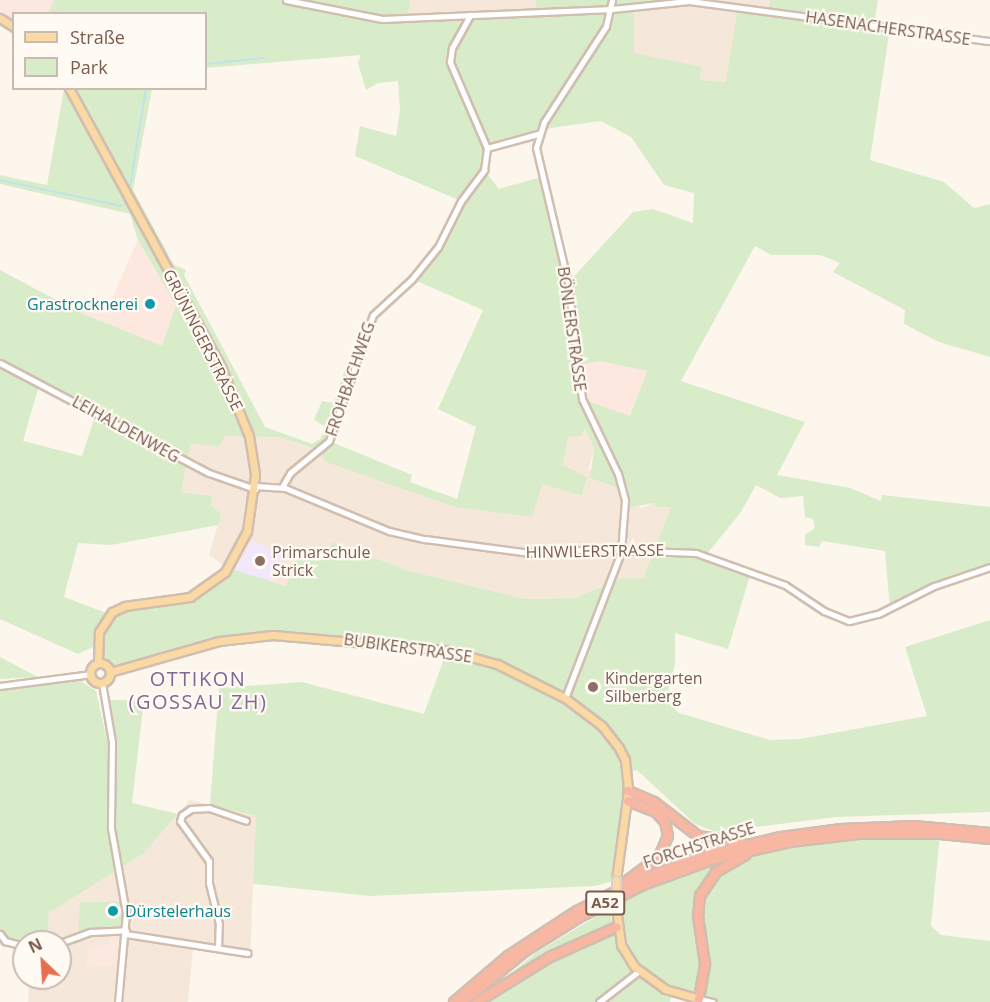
<!DOCTYPE html>
<meta charset="utf-8">
<style>
body{margin:0}
#map{position:relative;width:990px;height:1002px;overflow:hidden;background:#fdf6ec;font-family:"Open Sans",sans-serif}
div>[style]{position:absolute}
.residential>*{inset:0;background:#f5e8da}
.commercial>*{inset:0;background:#fde8e0}
.education>*{inset:0;background:#f3e8fa}
.green>*{inset:0;background:#d8ecc9}
.stream>*{height:1.5px;margin:-0.75px;padding:0 0.75px;transform-origin:0.75px;border-radius:0.75px;background:#bfe3e8}
.roads{filter:drop-shadow(2px 0 #d1beb0) drop-shadow(-2px 0 #d1beb0) drop-shadow(0 2px #d1beb0) drop-shadow(0 -2px #d1beb0)}
.minor>*{height:5px;margin:-2.5px;padding:0 2.5px;transform-origin:2.5px;border-radius:2.5px;background:#fff}
.major>*{height:7px;margin:-3.5px;padding:0 3.5px;transform-origin:3.5px;border-radius:3.5px;background:#fbd9a5}
.major>.ring{margin:-3.5px;padding:0;box-sizing:content-box;background:none;border:7px solid #fbd9a5;border-radius:50%}
.highway>*{height:8px;margin:-4px;padding:0 4px;transform-origin:4px;border-radius:4px;background:#f7b7a3}
.bridges{filter:drop-shadow(2px 0 #dad1cd) drop-shadow(-2px 0 #dad1cd) drop-shadow(0 2px #dad1cd) drop-shadow(0 -2px #dad1cd)}
.major-bridge>*{height:7px;margin:-3.5px;padding:0 3.5px;transform-origin:3.5px;border-radius:3.5px;background:#fbd9a5}
.dots>*{width:16px;height:16px;translate:-50% -50%;box-sizing:border-box;border:3px solid #fffaf3;border-radius:50%}
span{translate:-50% -50%;white-space:nowrap;text-align:center;line-height:1.15;-webkit-text-stroke:4.5px #fffaf3;paint-order:stroke}
.shield-label span{padding:2px 4px;background:#fffaf3;border:2px solid;border-radius:4px;-webkit-text-stroke-width:0}
.shield-label{font-size:15px;color:#7a5c4d;font-weight:700}
.street-label{font-size:16px;color:#7a5c4d}
.culture-label{font-size:16px;color:#0d838f}
.right{translate:-100% -50%;text-align:right}
.left{translate:0 -50%;text-align:left}
.education-label{font-size:16px;color:#785e54}
.quarter-label{font-size:20px;color:#846695;letter-spacing:1.5px}
.legend{position:absolute;left:12px;top:12px;width:195px;height:78px;box-sizing:border-box;background:#fffaf3;border:2px solid #cabbb1;margin:0;padding:8px 10px;list-style:none;font-size:18px;color:#7a5c4d}
.legend li{display:flex;align-items:center;gap:12px;height:30px}
.legend b{width:30px;border:2px solid #cabbb1}
.north{position:absolute;left:12px;top:930px;width:60px;height:60px;box-sizing:border-box;background:#fffaf3;border:2px solid #cabbb1;border-radius:50%;rotate:335deg;font-size:16px;font-weight:700;line-height:24px;text-align:center;color:#7a5c4d}
.north::after{content:'';display:block;margin:auto;width:21px;height:27px;background:#e76f51;clip-path:polygon(50% 0,100% 100%,50% 72%,0 100%)}
</style>
<div id="map">
<div class="residential">
<i style="clip-path:polygon(410px 0,536px 0,536px 12px,408px 18px)"></i>
<i style="clip-path:polygon(675px 0,770px 0,769px 12px,733px 47px,727px 82px,700px 80px,702px 68px,634px 53px,634px 7px)"></i>
<i style="clip-path:polygon(585px 428px,594px 448px,589px 469px,624px 489px,641px 508px,655px 503px,671px 507px,643px 580px,622px 578px,576px 598px,525px 599px,480px 590px,409px 571px,332px 543px,324px 561px,300px 553px,286px 586px,228px 568px,209px 555px,221px 514px,181px 493px,191px 442px,219px 447px,225px 436px,280px 436px,455px 507px,542px 484px,582px 496px,587px 477px,563px 466px,568px 436px)"></i>
<i style="clip-path:polygon(190px 800px,256px 816px,250px 959px,193px 949px,188px 1002px,28px 1002px,29px 978px,60px 978px,60px 942px,47px 942px,49px 913px,144px 853px)"></i>
</div>
<div class="commercial">
<i style="clip-path:polygon(0 0,54px 0,48px 13px,14px 14px,13px 27px,0 18px)"></i>
<i style="clip-path:polygon(138px 240px,176px 305px,162px 346px,79px 312px,85px 301px,108px 307px)"></i>
<i style="clip-path:polygon(601px 361px,647px 371px,630px 417px,582px 399px,577px 365px)"></i>
<i style="clip-path:polygon(121px 938px,118px 965px,86px 967px,89px 947px,110px 944px,110px 939px)"></i>
</div>
<div class="education">
<i style="clip-path:polygon(252px 540px,283px 554px,272px 582px,234px 572px)"></i>
</div>
<div class="green">
<i style="clip-path:polygon(evenodd,54px 0,410px 0,408px 17px,536px 12px,536px 0,675px 0,634px 7px,634px 53px,702px 67px,700px 80px,726px 82px,738px 8px,768px 12px,770px 0,878px 0,874px 25px,890px 28px,870px 160px,944px 182px,974px 208px,990px 204px,990px 357px,939px 342px,904px 324px,905px 310px,833px 272px,840px 263px,820px 255px,771px 255px,755px 246px,681px 381px,805px 422px,777px 475px,850px 488px,881px 501px,882px 495px,990px 507px,990px 567px,948px 580px,890px 609px,885px 551px,822px 541px,819px 547px,805px 545px,805px 535px,815px 528px,813px 519px,805px 517px,803px 496px,780px 498px,756px 485px,741px 512px,706px 555px,751px 572px,728px 649px,675px 633px,675px 664px,667px 695px,668px 702px,679px 713px,770px 740px,800px 739px,927px 716px,905px 647px,990px 620px,990px 812px,836px 817px,716px 832px,695px 824px,637px 770px,628px 772px,616px 880px,595px 886px,370px 896px,253px 884px,256px 816px,210px 805px,219px 688px,302px 682px,424px 714px,446px 653px,384px 642px,244px 637px,110px 670px,98px 663px,97px 645px,78px 654px,0 619px,0 270px,79px 312px,162px 346px,176px 305px,138px 240px,130px 214px,0 184px,0 175px,47px 185px,64px 89px,152px 89px,133px 190px,174px 265px,186px 270px,184px 275px,265px 427px,312px 444px,320px 439px,326px 427px,314px 420px,322px 401px,333px 403px,346px 367px,354px 372px,329px 441px,412px 475px,410px 482px,457px 499px,476px 427px,438px 409px,483px 310px,412px 279px,438px 248px,461px 201px,355px 156px,360px 126px,396px 136px,400px 110px,398px 81px,378px 83px,366px 90px,358px 63px,361px 55px,206px 68px,206px 14px,48px 13px,54px 0,601px 121px,631px 137px,664px 185px,694px 193px,693px 223px,653px 209px,633px 212px,568px 283px,541px 177px,499px 189px,484px 170px,487px 148px,551px 128px,601px 121px,54px 0,601px 361px,647px 371px,630px 416px,582px 399px,577px 365px,601px 361px,54px 0,40px 382px,96px 413px,82px 456px,23px 441px,40px 382px,54px 0,585px 428px,594px 448px,590px 478px,624px 490px,625px 508px,655px 503px,656px 507px,671px 507px,643px 579px,622px 578px,576px 598px,525px 599px,409px 571px,332px 542px,324px 560px,300px 553px,286px 586px,228px 568px,190px 597px,109px 614px,64px 597px,78px 543px,111px 545px,218px 525px,221px 514px,211px 505px,212px 496px,181px 492px,191px 443px,219px 447px,225px 436px,280px 437px,320px 451px,326px 462px,455px 507px,532px 517px,542px 484px,582px 496px,587px 477px,563px 465px,568px 437px,581px 436px,585px 428px)"></i>
<i style="clip-path:polygon(0 657px,38px 677px,0 679px)"></i>
<i style="clip-path:polygon(81px 681px,96px 691px,108px 745px,110px 788px,113px 760px,105px 700px,144px 700px,132px 803px,178px 814px,144px 853px,49px 913px,47px 942px,24px 942px,24px 946px,5px 941px,0 934px,0 686px)"></i>
<i style="clip-path:polygon(940px 834px,931px 926px,941px 935px,990px 941px,990px 1002px,713px 1002px,673px 992px,670px 1002px,489px 1002px,536px 973px,536px 964px,617px 927px,616px 898px,663px 877px,790px 842px)"></i>
<i style="clip-path:polygon(80px 902px,121px 902px,122px 927px,78px 934px)"></i>
<i style="clip-path:polygon(609px 909px,612px 923px,537px 960px,490px 990px,537px 952px)"></i>
</div>
<div class="stream">
<i style="left:206px;top:64px;width:58px;rotate:-5.9deg"></i>
<i style="left:0;top:180px;width:124px;rotate:12.1deg"></i>
<i style="left:130px;top:186px;width:99px;rotate:-80.7deg"></i>
</div>
<div class="roads">
<div class="minor">
<i style="left:286px;top:0;width:98px;rotate:11.2deg"></i>
<i style="left:382px;top:19px;width:230px;rotate:-2.5deg"></i>
<i style="left:612px;top:9px;width:77px;rotate:-5.9deg"></i>
<i style="left:689px;top:1px;width:304px;rotate:7.6deg"></i>
<i style="left:487px;top:148px;width:53px;rotate:-15.4deg"></i>
<i style="left:0;top:363px;width:236px;rotate:27.8deg"></i>
<i style="left:209px;top:473px;width:49px;rotate:19.2deg"></i>
<i style="left:255px;top:486px;width:30px;rotate:4deg"></i>
<i style="left:285px;top:488px;width:113px;rotate:22.5deg"></i>
<i style="left:389px;top:531px;width:37px;rotate:13deg"></i>
<i style="left:425px;top:539px;width:106px;rotate:7.6deg"></i>
<i style="left:530px;top:553px;width:65px;rotate:-3.5deg"></i>
<i style="left:595px;top:549px;width:101px;rotate:2.3deg"></i>
<i style="left:696px;top:553px;width:95px;rotate:19.8deg"></i>
<i style="left:785px;top:585px;width:47px;rotate:33.7deg"></i>
<i style="left:824px;top:611px;width:27px;rotate:22deg"></i>
<i style="left:849px;top:621px;width:30px;rotate:-14deg"></i>
<i style="left:878px;top:614px;width:63px;rotate:-26.6deg"></i>
<i style="left:934px;top:586px;width:59px;rotate:-18.7deg"></i>
<i style="left:282px;top:487px;width:16px;rotate:-60deg"></i>
<i style="left:290px;top:473px;width:50px;rotate:-39.4deg"></i>
<i style="left:329px;top:441px;width:133px;rotate:-70.8deg"></i>
<i style="left:373px;top:315px;width:53px;rotate:-42.7deg"></i>
<i style="left:412px;top:279px;width:41px;rotate:-50.9deg"></i>
<i style="left:438px;top:247px;width:51px;rotate:-63.4deg"></i>
<i style="left:461px;top:201px;width:39px;rotate:-53deg"></i>
<i style="left:484px;top:170px;width:22px;rotate:-82deg"></i>
<i style="left:487px;top:148px;width:94px;rotate:-113.3deg"></i>
<i style="left:450px;top:62px;width:14px;rotate:-82deg"></i>
<i style="left:452px;top:48px;width:38px;rotate:-61deg"></i>
<i style="left:102px;top:683px;width:60px;rotate:80.4deg"></i>
<i style="left:112px;top:742px;width:86px;rotate:90.7deg"></i>
<i style="left:111px;top:828px;width:86px;rotate:80deg"></i>
<i style="left:126px;top:913px;width:89px;rotate:95.1deg"></i>
<i style="left:0;top:686px;width:92px;rotate:-7.5deg"></i>
<i style="left:565px;top:698px;width:156px;rotate:-69deg"></i>
<i style="left:621px;top:552px;width:52px;rotate:-85.6deg"></i>
<i style="left:625px;top:500px;width:27px;rotate:-105deg"></i>
<i style="left:618px;top:474px;width:83px;rotate:-115.6deg"></i>
<i style="left:582px;top:399px;width:117px;rotate:-96.9deg"></i>
<i style="left:568px;top:283px;width:139px;rotate:-103.3deg"></i>
<i style="left:536px;top:148px;width:27px;rotate:-73deg"></i>
<i style="left:544px;top:122px;width:114px;rotate:-57.1deg"></i>
<i style="left:606px;top:26px;width:27px;rotate:-77deg"></i>
<i style="left:0;top:934px;width:9px;rotate:54deg"></i>
<i style="left:5px;top:941px;width:20px;rotate:15deg"></i>
<i style="left:126px;top:934px;width:123px;rotate:8.9deg"></i>
<i style="left:60px;top:943px;width:33px;rotate:-20deg"></i>
<i style="left:91px;top:932px;width:35px;rotate:-3deg"></i>
<i style="left:218px;top:948px;width:24px;rotate:-88deg"></i>
<i style="left:219px;top:924px;width:42px;rotate:-103.7deg"></i>
<i style="left:209px;top:883px;width:22px;rotate:-90deg"></i>
<i style="left:209px;top:861px;width:49px;rotate:-125.9deg"></i>
<i style="left:180px;top:821px;width:6px;rotate:-72deg"></i>
<i style="left:182px;top:815px;width:11px;rotate:-34deg"></i>
<i style="left:191px;top:809px;width:18px;rotate:-3deg"></i>
<i style="left:209px;top:808px;width:39px;rotate:19deg"></i>
<i style="left:699px;top:999px;width:14px;rotate:12deg"></i>
<i style="left:599px;top:1002px;width:51px;rotate:-37.8deg"></i>
</div>
<div class="major">
<i style="left:0;top:18px;width:17px;rotate:33deg"></i>
<i style="left:69px;top:88px;width:318px;rotate:61.4deg"></i>
<i style="left:221px;top:367px;width:74px;rotate:67.9deg"></i>
<i style="left:249px;top:436px;width:39px;rotate:81deg"></i>
<i style="left:255px;top:475px;width:57px;rotate:98.1deg"></i>
<i style="left:247px;top:531px;width:47px;rotate:118.2deg"></i>
<i style="left:225px;top:572px;width:43px;rotate:144.5deg"></i>
<i style="left:190px;top:597px;width:66px;rotate:172.1deg"></i>
<i style="left:125px;top:606px;width:14px;rotate:155deg"></i>
<i style="left:112px;top:612px;width:24px;rotate:123deg"></i>
<i style="left:99px;top:632px;width:31px;rotate:92deg"></i>
<i class="ring" style="left:90px;top:663px;width:13px;height:13px"></i>
<i style="left:110px;top:672px;width:113px;rotate:-15.9deg"></i>
<i style="left:219px;top:641px;width:54px;rotate:-6.3deg"></i>
<i style="left:273px;top:635px;width:173px;rotate:5deg"></i>
<i style="left:445px;top:650px;width:54px;rotate:15.1deg"></i>
<i style="left:497px;top:664px;width:76px;rotate:26.6deg"></i>
<i style="left:565px;top:698px;width:46px;rotate:37.1deg"></i>
<i style="left:602px;top:726px;width:28px;rotate:52deg"></i>
<i style="left:619px;top:748px;width:13px;rotate:63deg"></i>
<i style="left:625px;top:760px;width:31px;rotate:84deg"></i>
<i style="left:628px;top:791px;width:90px;rotate:97.7deg"></i>
<i style="left:616px;top:908px;width:37px;rotate:82deg"></i>
<i style="left:621px;top:945px;width:26px;rotate:58deg"></i>
<i style="left:635px;top:967px;width:37px;rotate:36deg"></i>
<i style="left:665px;top:989px;width:35px;rotate:16deg"></i>
</div>
<div class="highway">
<i style="left:628px;top:791px;width:28px;rotate:23deg"></i>
<i style="left:654px;top:802px;width:56px;rotate:37.7deg"></i>
<i style="left:698px;top:836px;width:43px;rotate:7.9deg"></i>
<i style="left:627px;top:881px;width:40px;rotate:-37deg"></i>
<i style="left:659px;top:857px;width:23px;rotate:-67deg"></i>
<i style="left:668px;top:836px;width:14px;rotate:-102deg"></i>
<i style="left:665px;top:822px;width:13px;rotate:-132deg"></i>
<i style="left:656px;top:812px;width:30px;rotate:-159deg"></i>
<i style="left:699px;top:999px;width:36px;rotate:-80deg"></i>
<i style="left:705px;top:964px;width:49px;rotate:-98.3deg"></i>
<i style="left:698px;top:916px;width:20px;rotate:-84deg"></i>
<i style="left:700px;top:896px;width:29px;rotate:-56deg"></i>
<i style="left:716px;top:872px;width:34px;rotate:-30deg"></i>
<i style="left:454px;top:1002px;width:71px;rotate:-40.4deg"></i>
<i style="left:508px;top:956px;width:82px;rotate:-33.1deg"></i>
<i style="left:577px;top:911px;width:74px;rotate:-26.6deg"></i>
<i style="left:643px;top:878px;width:70px;rotate:-20deg"></i>
<i style="left:709px;top:854px;width:74px;rotate:-13.3deg"></i>
<i style="left:781px;top:837px;width:61px;rotate:-7.6deg"></i>
<i style="left:841px;top:829px;width:73px;rotate:-2.4deg"></i>
<i style="left:914px;top:826px;width:76px;rotate:5.3deg"></i>
<i style="left:463px;top:1002px;width:80px;rotate:-39.4deg"></i>
<i style="left:525px;top:951px;width:62px;rotate:-31.9deg"></i>
<i style="left:578px;top:918px;width:73px;rotate:-26.9deg"></i>
<i style="left:643px;top:885px;width:76px;rotate:-20.1deg"></i>
<i style="left:714px;top:859px;width:78px;rotate:-12.6deg"></i>
<i style="left:790px;top:842px;width:69px;rotate:-6.6deg"></i>
<i style="left:859px;top:834px;width:81px"></i>
<i style="left:940px;top:834px;width:50px;rotate:5.7deg"></i>
<i style="left:477px;top:1002px;width:86px;rotate:-31.7deg"></i>
<i style="left:550px;top:957px;width:73px;rotate:-24.1deg"></i>
</div>
</div>
<div class="bridges">
<div class="major-bridge">
<i style="left:616px;top:908px;width:28px;rotate:-90deg"></i>
</div>
</div>
<div class="dots">
<i style="left:150px;top:304px;background:#0f9aa8"></i>
<i style="left:260px;top:561px;background:#8d6e63"></i>
<i style="left:593px;top:687px;background:#8d6e63"></i>
<i style="left:113px;top:911px;background:#0f9aa8"></i>
</div>
<div class="shield-label">
<span style="left:605px;top:903px">A52</span>
</div>
<div class="street-label">
<span style="left:888px;top:28px;rotate:8deg">HASENACHERSTRASSE</span>
<span style="left:572px;top:329px;rotate:82deg">BÖNLERSTRASSE</span>
<span style="left:203px;top:340px;rotate:63deg">GRÜNINGERSTRASSE</span>
<span style="left:350px;top:379px;rotate:-71deg">FROHBACHWEG</span>
<span style="left:126px;top:429px;rotate:29deg">LEIHALDENWEG</span>
<span style="left:595px;top:551px;rotate:-1deg">HINWILERSTRASSE</span>
<span style="left:408px;top:648px;rotate:8deg">BUBIKERSTRASSE</span>
<span style="left:699px;top:845px;rotate:-18deg">FORCHSTRASSE</span>
</div>
<div class="culture-label">
<span class="right" style="left:138px;top:304px">Grastrocknerei</span>
<span class="left" style="left:125px;top:911px">Dürstelerhaus</span>
</div>
<div class="education-label">
<span class="left" style="left:272px;top:561px">Primarschule<br>Strick</span>
<span class="left" style="left:605px;top:687px">Kindergarten<br>Silberberg</span>
</div>
<div class="quarter-label">
<span style="left:198px;top:690px">OTTIKON<br>(GOSSAU ZH)</span>
</div>
<ul class="legend">
<li><b style="height:8px;background:#fbd9a5"></b>Straße</li>
<li><b style="height:16px;background:#d8ecc9"></b>Park</li>
</ul>
<div class="north">N</div>
</div>
